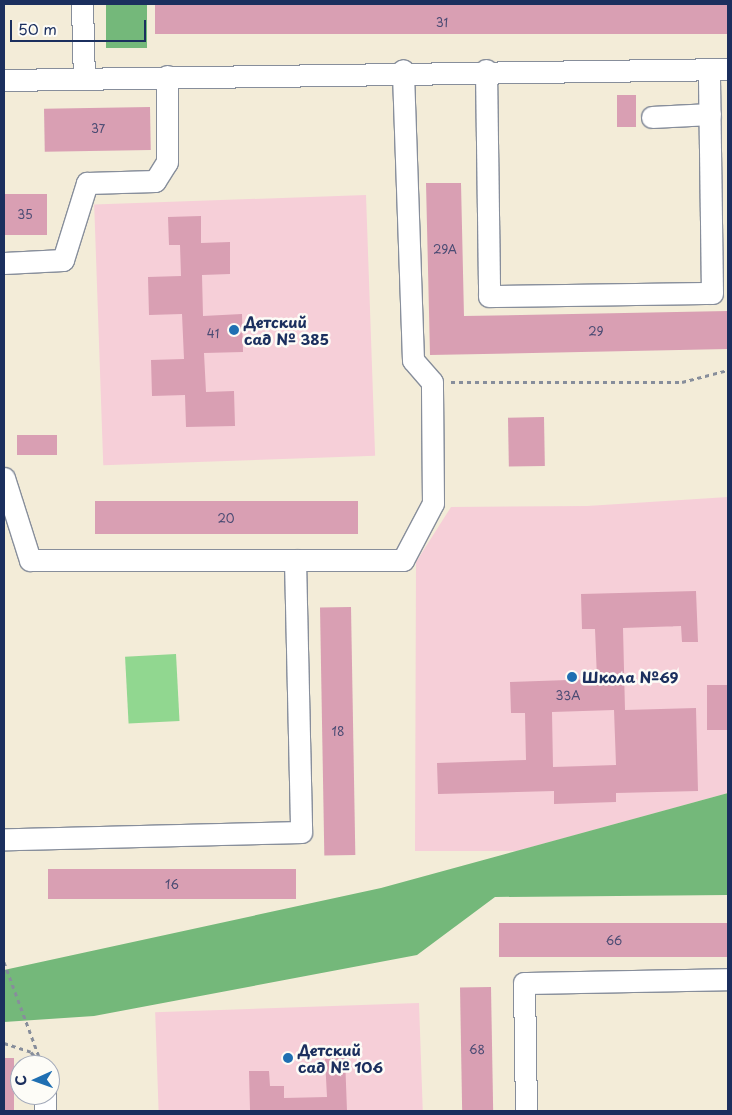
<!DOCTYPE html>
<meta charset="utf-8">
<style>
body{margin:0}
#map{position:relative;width:732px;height:1115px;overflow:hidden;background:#f3ecd8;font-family:"Playpen Sans",sans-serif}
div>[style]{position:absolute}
.built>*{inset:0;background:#f6cfd8;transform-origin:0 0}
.green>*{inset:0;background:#91d790;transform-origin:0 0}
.forest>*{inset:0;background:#74b87a;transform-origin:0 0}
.building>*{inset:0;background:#d99fb3;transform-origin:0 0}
.path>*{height:3px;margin-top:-1.5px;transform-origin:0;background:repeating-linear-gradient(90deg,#878e9b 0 4px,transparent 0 8px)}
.roads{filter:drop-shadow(1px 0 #878e9b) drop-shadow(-1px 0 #878e9b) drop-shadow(0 1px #878e9b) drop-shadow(0 -1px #878e9b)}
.minor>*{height:21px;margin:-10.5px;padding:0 10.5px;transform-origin:10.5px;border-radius:10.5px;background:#fff}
.dots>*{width:14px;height:14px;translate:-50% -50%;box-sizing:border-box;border:2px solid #fdfcf7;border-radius:50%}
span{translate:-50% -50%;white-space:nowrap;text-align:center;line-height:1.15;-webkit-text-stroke:5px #fdfcf7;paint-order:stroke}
.number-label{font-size:12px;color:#4a4b73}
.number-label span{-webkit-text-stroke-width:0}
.poi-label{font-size:15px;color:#1b2f5e;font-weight:700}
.left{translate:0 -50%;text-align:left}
.frame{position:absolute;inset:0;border:5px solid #1b2f5e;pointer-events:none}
.north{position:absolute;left:10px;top:1055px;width:50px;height:50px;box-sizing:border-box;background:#fdfcf7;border:1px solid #a3aaba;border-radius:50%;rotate:268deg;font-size:14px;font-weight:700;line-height:20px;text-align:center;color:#1b2f5e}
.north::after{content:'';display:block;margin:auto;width:18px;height:22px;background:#1f6fb2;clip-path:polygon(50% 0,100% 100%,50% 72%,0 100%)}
.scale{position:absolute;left:10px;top:20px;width:136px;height:22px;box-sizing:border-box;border:2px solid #1b2f5e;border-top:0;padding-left:6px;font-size:15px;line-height:18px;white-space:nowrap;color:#1b2f5e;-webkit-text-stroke:4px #fdfcf7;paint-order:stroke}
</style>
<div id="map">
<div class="built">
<i style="left:366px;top:195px;width:261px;height:272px;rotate:88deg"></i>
<i style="clip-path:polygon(728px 497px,728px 793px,517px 851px,415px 851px,416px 562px,451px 507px,587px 506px)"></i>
<i style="left:419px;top:1003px;width:108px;height:264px;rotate:88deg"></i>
</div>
<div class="green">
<i style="left:176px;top:654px;width:67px;height:51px;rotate:87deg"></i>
</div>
<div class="forest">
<i style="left:106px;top:4px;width:41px;height:44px"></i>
<i style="clip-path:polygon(728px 793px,728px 895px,495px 897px,417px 955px,94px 1016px,4px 1022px,4px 970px,381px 888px)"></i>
</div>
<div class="building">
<i style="left:728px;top:4px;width:30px;height:573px;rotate:90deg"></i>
<i style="left:617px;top:95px;width:19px;height:32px"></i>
<i style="left:150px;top:107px;width:43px;height:106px;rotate:89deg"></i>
<i style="clip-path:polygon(426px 183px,461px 183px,464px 316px,728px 311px,728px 349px,430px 355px)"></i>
<i style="left:4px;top:194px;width:43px;height:41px"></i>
<i style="clip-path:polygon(201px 216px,201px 243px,230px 242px,230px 274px,202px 275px,203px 316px,242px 314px,243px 352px,204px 353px,206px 392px,234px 391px,235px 426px,186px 427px,185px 395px,152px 396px,151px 360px,184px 359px,182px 314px,149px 315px,148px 277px,181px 276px,180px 245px,169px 245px,168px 217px)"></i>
<i style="left:544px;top:417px;width:49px;height:36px;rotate:89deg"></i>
<i style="left:57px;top:435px;width:20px;height:40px;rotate:90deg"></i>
<i style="left:358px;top:501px;width:33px;height:263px;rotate:90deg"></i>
<i style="clip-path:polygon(evenodd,696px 591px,698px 642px,682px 642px,681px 626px,623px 628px,625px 710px,696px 708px,698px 791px,616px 793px,616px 802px,554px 804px,554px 791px,438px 794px,437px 763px,526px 760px,525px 713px,511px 713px,510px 682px,597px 679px,595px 629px,582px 629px,581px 594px,696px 591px,614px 710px,616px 765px,553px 767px,552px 712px,614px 710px)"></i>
<i style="left:351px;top:607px;width:248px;height:31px;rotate:89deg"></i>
<i style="left:707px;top:685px;width:21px;height:45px"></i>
<i style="left:296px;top:869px;width:30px;height:248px;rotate:90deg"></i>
<i style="left:728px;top:923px;width:34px;height:229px;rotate:90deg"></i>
<i style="left:491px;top:987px;width:124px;height:31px;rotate:89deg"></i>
<i style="clip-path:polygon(345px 1057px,347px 1111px,250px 1110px,249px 1071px,269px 1071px,270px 1086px,284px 1086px,284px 1098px,327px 1097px,325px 1059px)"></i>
<i style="left:4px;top:1058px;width:10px;height:53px"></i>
</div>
<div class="path">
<i style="left:451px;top:382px;width:231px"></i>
<i style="left:682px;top:382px;width:48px;rotate:-14.6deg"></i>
<i style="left:4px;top:962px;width:110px;rotate:69.7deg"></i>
<i style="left:4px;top:1043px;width:28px;rotate:18deg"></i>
<i style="left:31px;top:1052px;width:16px;rotate:50deg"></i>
</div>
<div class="roads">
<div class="minor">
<i style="left:82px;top:4px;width:74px;rotate:88.5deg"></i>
<i style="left:486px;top:70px;width:226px;rotate:89.2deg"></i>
<i style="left:489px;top:296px;width:223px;rotate:-0.8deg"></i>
<i style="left:712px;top:293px;width:224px;rotate:-90.8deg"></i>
<i style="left:4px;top:80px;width:724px;rotate:-0.87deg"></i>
<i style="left:652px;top:117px;width:58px;rotate:-3deg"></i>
<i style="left:4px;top:263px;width:59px;rotate:-2.9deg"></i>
<i style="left:63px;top:260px;width:81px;rotate:-72.7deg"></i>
<i style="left:87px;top:183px;width:68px;rotate:-1.7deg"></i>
<i style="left:155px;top:181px;width:22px;rotate:-58deg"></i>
<i style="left:167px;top:162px;width:86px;rotate:-90deg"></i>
<i style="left:4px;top:478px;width:86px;rotate:72.4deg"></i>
<i style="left:30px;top:560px;width:265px"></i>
<i style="left:295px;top:560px;width:272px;rotate:88.7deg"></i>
<i style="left:301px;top:832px;width:297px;rotate:178.6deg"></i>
<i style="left:295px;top:560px;width:108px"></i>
<i style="left:403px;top:560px;width:64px;rotate:-62.2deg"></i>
<i style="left:433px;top:503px;width:121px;rotate:-90.5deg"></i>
<i style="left:432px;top:382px;width:29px;rotate:-131deg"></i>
<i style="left:413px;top:360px;width:290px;rotate:-92deg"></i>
<i style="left:45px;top:1095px;width:16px;rotate:90deg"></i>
<i style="left:526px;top:1111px;width:128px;rotate:-90.9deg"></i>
<i style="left:524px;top:983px;width:204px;rotate:-1.1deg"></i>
</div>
</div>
<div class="dots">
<i style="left:234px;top:330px;background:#1f6fb2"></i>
<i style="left:572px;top:677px;background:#1f6fb2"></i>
<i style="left:288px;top:1058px;background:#1f6fb2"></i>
</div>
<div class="number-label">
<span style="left:442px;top:23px">31</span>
<span style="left:98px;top:129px">37</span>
<span style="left:25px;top:215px">35</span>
<span style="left:445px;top:250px">29А</span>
<span style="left:596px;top:332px">29</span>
<span style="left:213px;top:334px">41</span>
<span style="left:226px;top:519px">20</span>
<span style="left:568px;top:696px">33А</span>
<span style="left:338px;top:732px">18</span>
<span style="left:172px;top:885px">16</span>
<span style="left:614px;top:941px">66</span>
<span style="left:477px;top:1050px">68</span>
</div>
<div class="poi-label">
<span class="left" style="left:244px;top:330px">Детский<br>сад № 385</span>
<span class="left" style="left:582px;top:677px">Школа №69</span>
<span class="left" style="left:298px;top:1058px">Детский<br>сад № 106</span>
</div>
<div class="frame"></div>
<div class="north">С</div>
<div class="scale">50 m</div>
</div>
